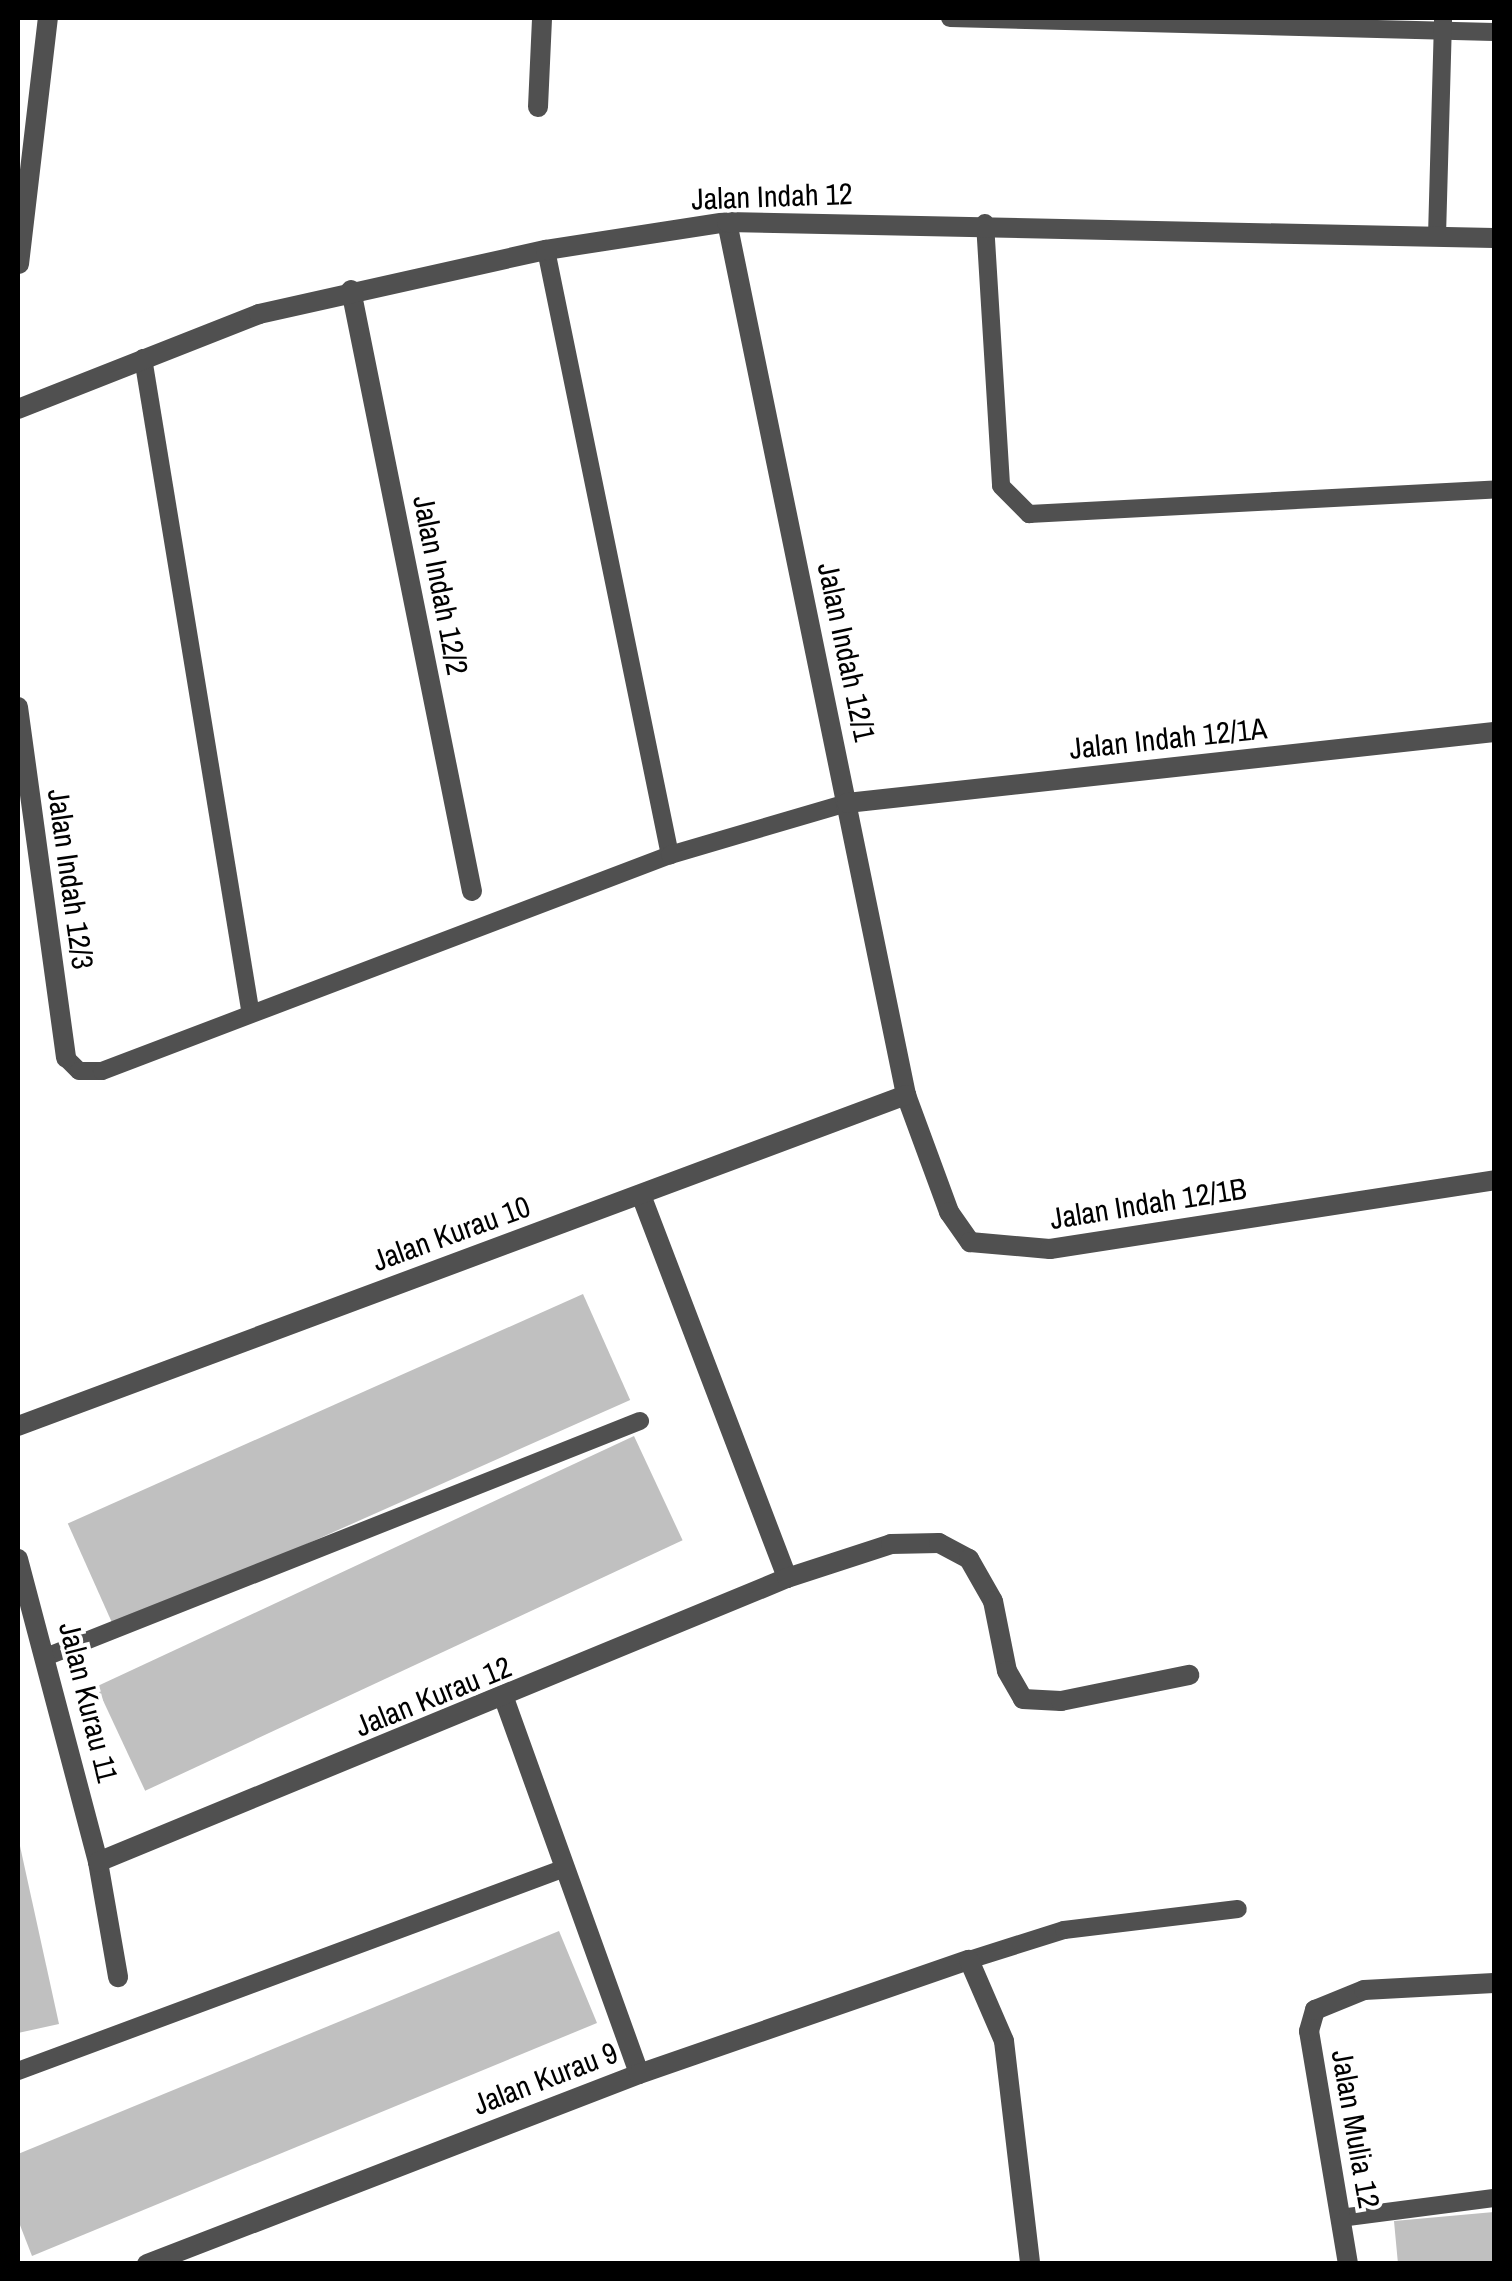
<!DOCTYPE html>
<style>
body{margin:0}
#map{position:relative;width:1512px;height:2281px;overflow:hidden;background:#fff;font-family:"Archivo Narrow",sans-serif}
div>[style]{position:absolute}
.building>*{inset:0;background:#c0c0c0;transform-origin:0 0}
.lane>*{height:18px;margin:-9px;padding:0 9px;transform-origin:9px;border-radius:9px;background:#505050}
.street>*{height:20px;margin:-10px;padding:0 10px;transform-origin:10px;border-radius:10px;background:#505050}
span{translate:-50% -50%;white-space:nowrap;text-align:center;line-height:1.15;-webkit-text-stroke:8px #fff;paint-order:stroke}
.street-label{font-size:30px;color:#000}
.frame{position:absolute;inset:0;border:20px solid #000;pointer-events:none}
</style>
<div id="map">
<div class="building">
<i style="left:583px;top:1294px;width:116px;height:564px;rotate:66deg"></i>
<i style="left:634px;top:1436px;width:115px;height:593px;rotate:65deg"></i>
<i style="clip-path:polygon(18px 1837px,59px 2024px,18px 2033px)"></i>
<i style="clip-path:polygon(559px 1931px,597px 2023px,32px 2256px,18px 2220px,18px 2154px)"></i>
<i style="clip-path:polygon(1494px 2212px,1494px 2264px,1398px 2264px,1394px 2221px)"></i>
</div>
<div class="lane">
<i style="left:950px;top:18px;width:544px;rotate:1.47deg"></i>
<i style="left:985px;top:223px;width:263px;rotate:86.5deg"></i>
<i style="left:1001px;top:486px;width:40px;rotate:45deg"></i>
<i style="left:1029px;top:514px;width:466px;rotate:-3deg"></i>
<i style="left:1437px;top:236px;width:218px;rotate:-88.4deg"></i>
<i style="left:546px;top:250px;width:618px;rotate:78.42deg"></i>
<i style="left:143px;top:358px;width:660px;rotate:80.67deg"></i>
<i style="left:66px;top:1058px;width:18px;rotate:45deg"></i>
<i style="left:79px;top:1071px;width:23px"></i>
<i style="left:102px;top:1071px;width:608px;rotate:-20.82deg"></i>
<i style="left:670px;top:855px;width:184px;rotate:-16.4deg"></i>
<i style="left:48px;top:1656px;width:637px;rotate:-21.65deg"></i>
<i style="left:969px;top:1960px;width:100px;rotate:-17.5deg"></i>
<i style="left:1064px;top:1930px;width:175px;rotate:-6.9deg"></i>
<i style="left:18px;top:2071px;width:583px;rotate:-20.36deg"></i>
<i style="left:1340px;top:2218px;width:155px;rotate:-7.4deg"></i>
</div>
<div class="street">
<i style="left:538px;top:107px;width:89px;rotate:-87.4deg"></i>
<i style="left:727px;top:222px;width:891px;rotate:78.41deg"></i>
<i style="left:906px;top:1095px;width:125px;rotate:69.8deg"></i>
<i style="left:949px;top:1212px;width:37px;rotate:55deg"></i>
<i style="left:970px;top:1242px;width:80px;rotate:5deg"></i>
<i style="left:1050px;top:1249px;width:449px;rotate:-8.8deg"></i>
<i style="left:19px;top:264px;width:248px;rotate:-83.3deg"></i>
<i style="left:351px;top:290px;width:613px;rotate:78.62deg"></i>
<i style="left:18px;top:409px;width:259px;rotate:-21.5deg"></i>
<i style="left:259px;top:314px;width:294px;rotate:-12.6deg"></i>
<i style="left:546px;top:250px;width:183px;rotate:-8.8deg"></i>
<i style="left:727px;top:222px;width:767px;rotate:1.2deg"></i>
<i style="left:18px;top:707px;width:354px;rotate:82.2deg"></i>
<i style="left:847px;top:803px;width:651px;rotate:-6.26deg"></i>
<i style="left:641px;top:1195px;width:410px;rotate:69.1deg"></i>
<i style="left:18px;top:1426px;width:948px;rotate:-20.44deg"></i>
<i style="left:18px;top:1559px;width:313px;rotate:75.2deg"></i>
<i style="left:98px;top:1862px;width:117px;rotate:80.1deg"></i>
<i style="left:505px;top:1701px;width:396px;rotate:70.2deg"></i>
<i style="left:98px;top:1862px;width:745px;rotate:-22.4deg"></i>
<i style="left:787px;top:1578px;width:109px;rotate:-18.1deg"></i>
<i style="left:891px;top:1544px;width:48px;rotate:-1.2deg"></i>
<i style="left:939px;top:1543px;width:34px;rotate:28deg"></i>
<i style="left:969px;top:1559px;width:48px;rotate:60.3deg"></i>
<i style="left:993px;top:1601px;width:71px;rotate:78.7deg"></i>
<i style="left:1007px;top:1671px;width:32px;rotate:60deg"></i>
<i style="left:1023px;top:1699px;width:38px;rotate:3deg"></i>
<i style="left:1061px;top:1701px;width:131px;rotate:-11.5deg"></i>
<i style="left:147px;top:2264px;width:527px;rotate:-21.12deg"></i>
<i style="left:639px;top:2074px;width:349px;rotate:-19.1deg"></i>
<i style="left:969px;top:1960px;width:88px;rotate:66.6deg"></i>
<i style="left:1004px;top:2041px;width:225px;rotate:83.3deg"></i>
<i style="left:1348px;top:2264px;width:236px;rotate:-99.5deg"></i>
<i style="left:1309px;top:2031px;width:22px;rotate:-74deg"></i>
<i style="left:1315px;top:2010px;width:53px;rotate:-22.2deg"></i>
<i style="left:1364px;top:1990px;width:130px;rotate:-3.1deg"></i>
</div>
<div class="street-label">
<span style="left:772px;top:196px;rotate:-2deg">Jalan Indah 12</span>
<span style="left:441px;top:585px;rotate:79deg">Jalan Indah 12/2</span>
<span style="left:847px;top:652px;rotate:78deg">Jalan Indah 12/1</span>
<span style="left:1168px;top:738px;rotate:-6deg">Jalan Indah 12/1A</span>
<span style="left:71px;top:879px;rotate:82deg">Jalan Indah 12/3</span>
<span style="left:1148px;top:1203px;rotate:-9deg">Jalan Indah 12/1B</span>
<span style="left:451px;top:1233px;rotate:-20deg">Jalan Kurau 10</span>
<span style="left:433px;top:1696px;rotate:-22deg">Jalan Kurau 12</span>
<span style="left:89px;top:1702px;rotate:76deg">Jalan Kurau 11</span>
<span style="left:545px;top:2078px;rotate:-21deg">Jalan Kurau 9</span>
<span style="left:1356px;top:2129px;rotate:80deg">Jalan Mulia 12</span>
</div>
<div class="frame"></div>
</div>
